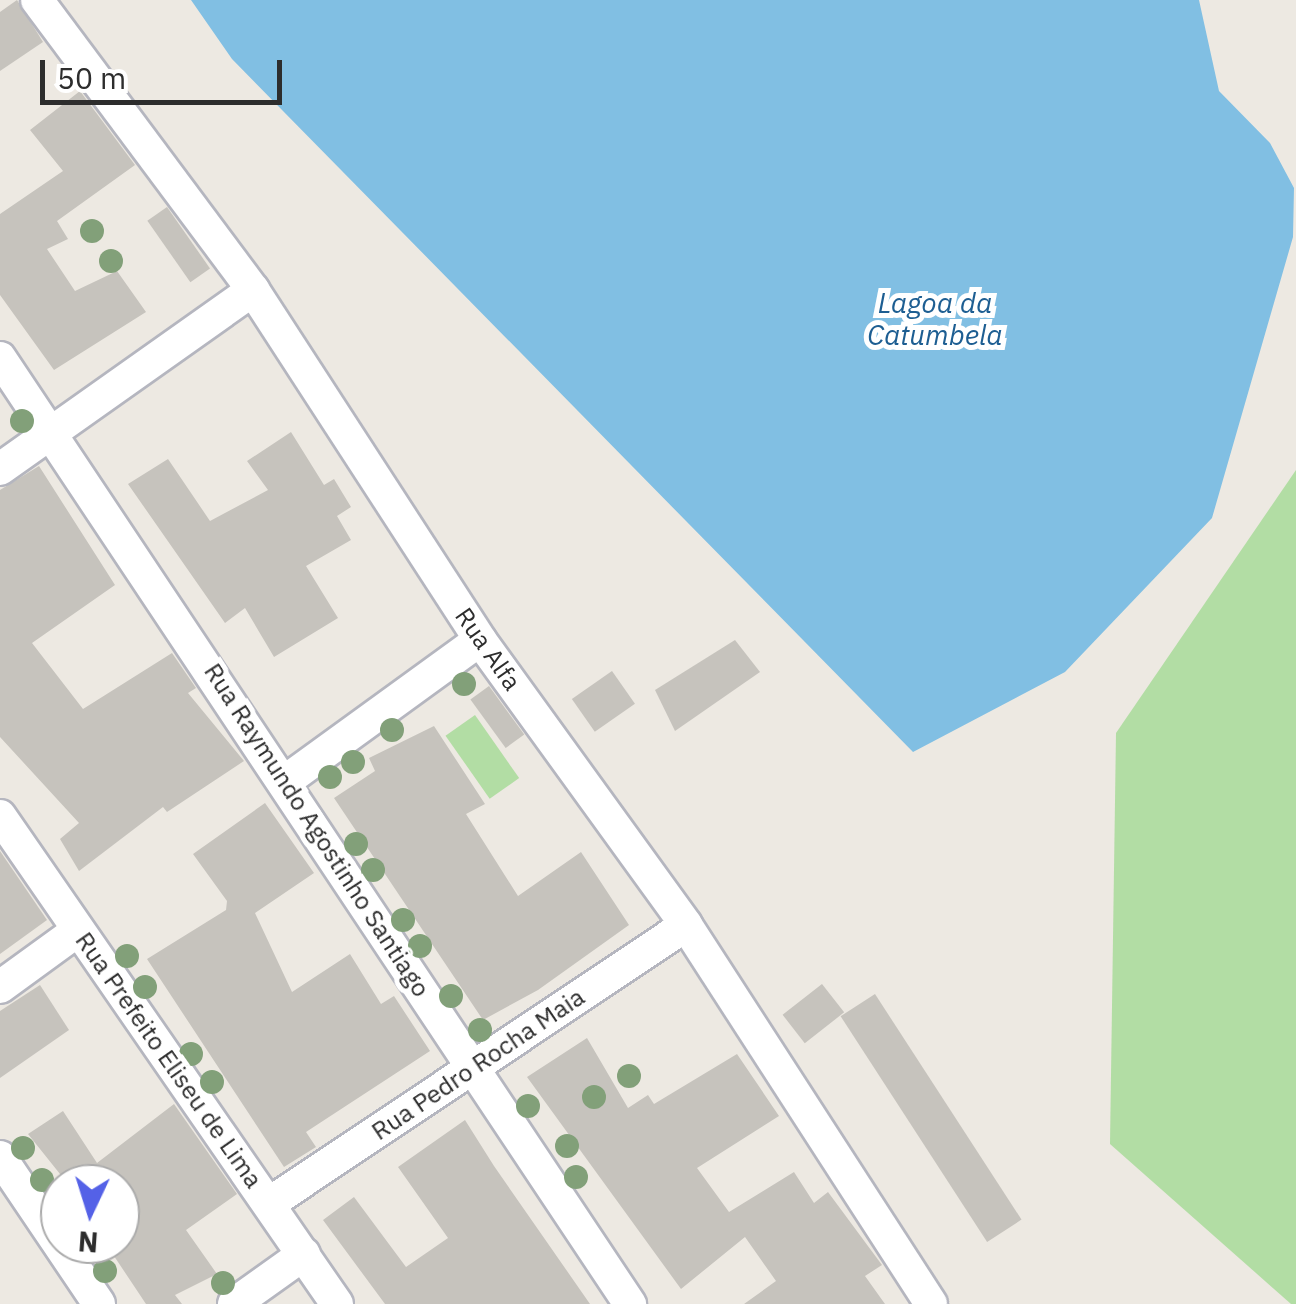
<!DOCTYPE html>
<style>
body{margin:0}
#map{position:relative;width:1296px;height:1304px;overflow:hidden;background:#ede9e2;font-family:"IBM Plex Sans",sans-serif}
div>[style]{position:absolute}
.green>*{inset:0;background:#b2dda4;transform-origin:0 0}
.water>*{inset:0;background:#81bfe3}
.building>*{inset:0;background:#c6c3bd;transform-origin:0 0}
.roads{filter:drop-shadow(2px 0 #b5b6bf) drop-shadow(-2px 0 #b5b6bf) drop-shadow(0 2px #b5b6bf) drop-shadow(0 -2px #b5b6bf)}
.minor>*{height:32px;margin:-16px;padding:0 16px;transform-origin:16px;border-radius:16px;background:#fff}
.trees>*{width:24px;height:24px;margin:-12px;border-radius:50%;background:#82a079}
span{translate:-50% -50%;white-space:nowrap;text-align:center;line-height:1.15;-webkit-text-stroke:10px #fff;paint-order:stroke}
.street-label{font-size:25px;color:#2d2d2d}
.water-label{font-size:28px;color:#1d5e92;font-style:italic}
.north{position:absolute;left:40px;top:1164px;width:100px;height:100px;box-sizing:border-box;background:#fff;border:2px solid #ababab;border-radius:50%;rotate:184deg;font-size:28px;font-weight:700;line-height:40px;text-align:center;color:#2d2d2d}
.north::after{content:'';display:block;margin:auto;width:35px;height:45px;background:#5461e7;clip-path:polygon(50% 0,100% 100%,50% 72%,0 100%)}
.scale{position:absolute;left:40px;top:60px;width:242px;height:45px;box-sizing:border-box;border:5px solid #2d2d2d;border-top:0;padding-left:12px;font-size:30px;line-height:35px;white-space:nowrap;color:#2d2d2d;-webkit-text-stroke:8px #fff;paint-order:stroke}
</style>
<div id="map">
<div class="green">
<i style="clip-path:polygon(1296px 470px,1296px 1304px,1291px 1304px,1110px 1144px,1116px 733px)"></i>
<i style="left:475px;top:715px;width:77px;height:36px;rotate:55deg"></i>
</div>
<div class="water">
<i style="clip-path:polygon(191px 0,1199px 0,1219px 91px,1270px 143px,1294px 188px,1293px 237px,1212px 518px,1065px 672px,913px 752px,232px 59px)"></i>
</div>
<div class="building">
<i style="clip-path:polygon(17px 0,43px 42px,0 71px,0 12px)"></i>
<i style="clip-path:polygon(80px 91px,135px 165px,57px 221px,68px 239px,47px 249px,75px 291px,117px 271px,146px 312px,54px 370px,0 295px,0 214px,63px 171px,30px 130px)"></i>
<i style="left:167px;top:207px;width:75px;height:24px;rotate:55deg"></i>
<i style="clip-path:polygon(291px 432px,324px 485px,334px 479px,351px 507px,337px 516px,351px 540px,306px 566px,338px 618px,274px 657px,245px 608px,225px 623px,128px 484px,168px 459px,210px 521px,268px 490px,247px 461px)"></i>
<i style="clip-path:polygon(39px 466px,115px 585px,32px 643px,83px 709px,172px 653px,196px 688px,188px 693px,244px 761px,167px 812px,163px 807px,79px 871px,60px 839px,79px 823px,0 737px,0 490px)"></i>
<i style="clip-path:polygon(735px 640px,760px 672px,675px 731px,655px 690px)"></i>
<i style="left:612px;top:671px;width:40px;height:49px;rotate:55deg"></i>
<i style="left:489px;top:686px;width:60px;height:23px;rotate:54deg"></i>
<i style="clip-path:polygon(434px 726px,485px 804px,466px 814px,518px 896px,581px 852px,629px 925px,538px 990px,483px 1020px,334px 798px,375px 771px,369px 758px)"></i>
<i style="clip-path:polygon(265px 803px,314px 873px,255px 913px,292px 992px,350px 954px,381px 1004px,394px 996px,430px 1051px,306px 1132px,316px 1147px,284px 1167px,147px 959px,226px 910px,227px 901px,193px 854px)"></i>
<i style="clip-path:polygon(0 851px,47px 920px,0 954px)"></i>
<i style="left:822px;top:984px;width:36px;height:50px;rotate:52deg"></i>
<i style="clip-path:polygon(40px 985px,69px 1030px,0 1078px,0 1011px)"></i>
<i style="left:875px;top:994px;width:269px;height:41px;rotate:57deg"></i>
<i style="clip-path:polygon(587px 1038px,628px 1108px,648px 1095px,654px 1104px,737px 1054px,779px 1116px,697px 1168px,729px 1212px,794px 1172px,814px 1203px,828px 1192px,882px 1265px,865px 1276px,885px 1304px,744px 1304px,776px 1281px,745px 1237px,681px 1289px,527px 1077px)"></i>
<i style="clip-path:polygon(174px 1104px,237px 1194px,186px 1230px,217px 1274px,175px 1295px,182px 1304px,146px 1304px,106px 1244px,120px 1244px,120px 1184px,68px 1184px,28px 1134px,63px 1111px,97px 1163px)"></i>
<i style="clip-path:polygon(465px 1120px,494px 1166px,590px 1304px,385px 1304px,323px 1220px,354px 1197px,406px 1267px,448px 1238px,398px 1167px)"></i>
</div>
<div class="roads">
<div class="minor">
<i style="left:37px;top:0;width:362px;rotate:53.3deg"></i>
<i style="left:253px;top:290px;width:417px;rotate:57deg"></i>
<i style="left:480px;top:640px;width:352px;rotate:54.1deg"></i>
<i style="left:686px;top:925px;width:451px;rotate:57.1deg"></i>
<i style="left:0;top:358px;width:1137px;rotate:56.34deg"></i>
<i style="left:0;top:469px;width:310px;rotate:-35.3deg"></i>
<i style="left:287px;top:780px;width:238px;rotate:-36deg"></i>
<i style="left:0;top:816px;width:593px;rotate:55.37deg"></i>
<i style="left:0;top:987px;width:95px;rotate:-36deg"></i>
<i style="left:0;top:1157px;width:177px;rotate:56deg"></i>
<i style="left:270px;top:1203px;width:500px;rotate:-33.75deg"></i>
<i style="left:234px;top:1304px;width:86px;rotate:-35.5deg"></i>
</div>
</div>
<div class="trees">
<i style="left:92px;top:231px"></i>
<i style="left:111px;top:261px"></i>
<i style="left:22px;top:421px"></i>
<i style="left:464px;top:684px"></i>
<i style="left:392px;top:730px"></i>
<i style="left:353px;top:762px"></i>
<i style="left:330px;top:777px"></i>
<i style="left:356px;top:844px"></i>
<i style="left:373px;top:870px"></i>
<i style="left:403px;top:920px"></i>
<i style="left:420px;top:946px"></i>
<i style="left:127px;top:956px"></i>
<i style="left:145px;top:987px"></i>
<i style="left:451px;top:996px"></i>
<i style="left:480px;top:1030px"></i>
<i style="left:191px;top:1054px"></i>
<i style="left:629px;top:1076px"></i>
<i style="left:212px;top:1082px"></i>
<i style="left:594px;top:1097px"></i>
<i style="left:528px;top:1106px"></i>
<i style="left:567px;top:1146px"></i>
<i style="left:23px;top:1148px"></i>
<i style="left:576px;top:1177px"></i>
<i style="left:42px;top:1180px"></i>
<i style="left:105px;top:1271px"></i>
<i style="left:223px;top:1283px"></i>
</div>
<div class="street-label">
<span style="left:488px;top:649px;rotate:55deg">Rua Alfa</span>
<span style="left:317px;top:830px;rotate:57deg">Rua Raymundo Agostinho Santiago</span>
<span style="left:169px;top:1060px;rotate:55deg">Rua Prefeito Eliseu de Lima</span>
<span style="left:478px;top:1064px;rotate:-34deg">Rua Pedro Rocha Maia</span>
</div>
<div class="water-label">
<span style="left:935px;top:319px">Lagoa da<br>Catumbela</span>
</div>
<div class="north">N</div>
<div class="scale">50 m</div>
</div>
